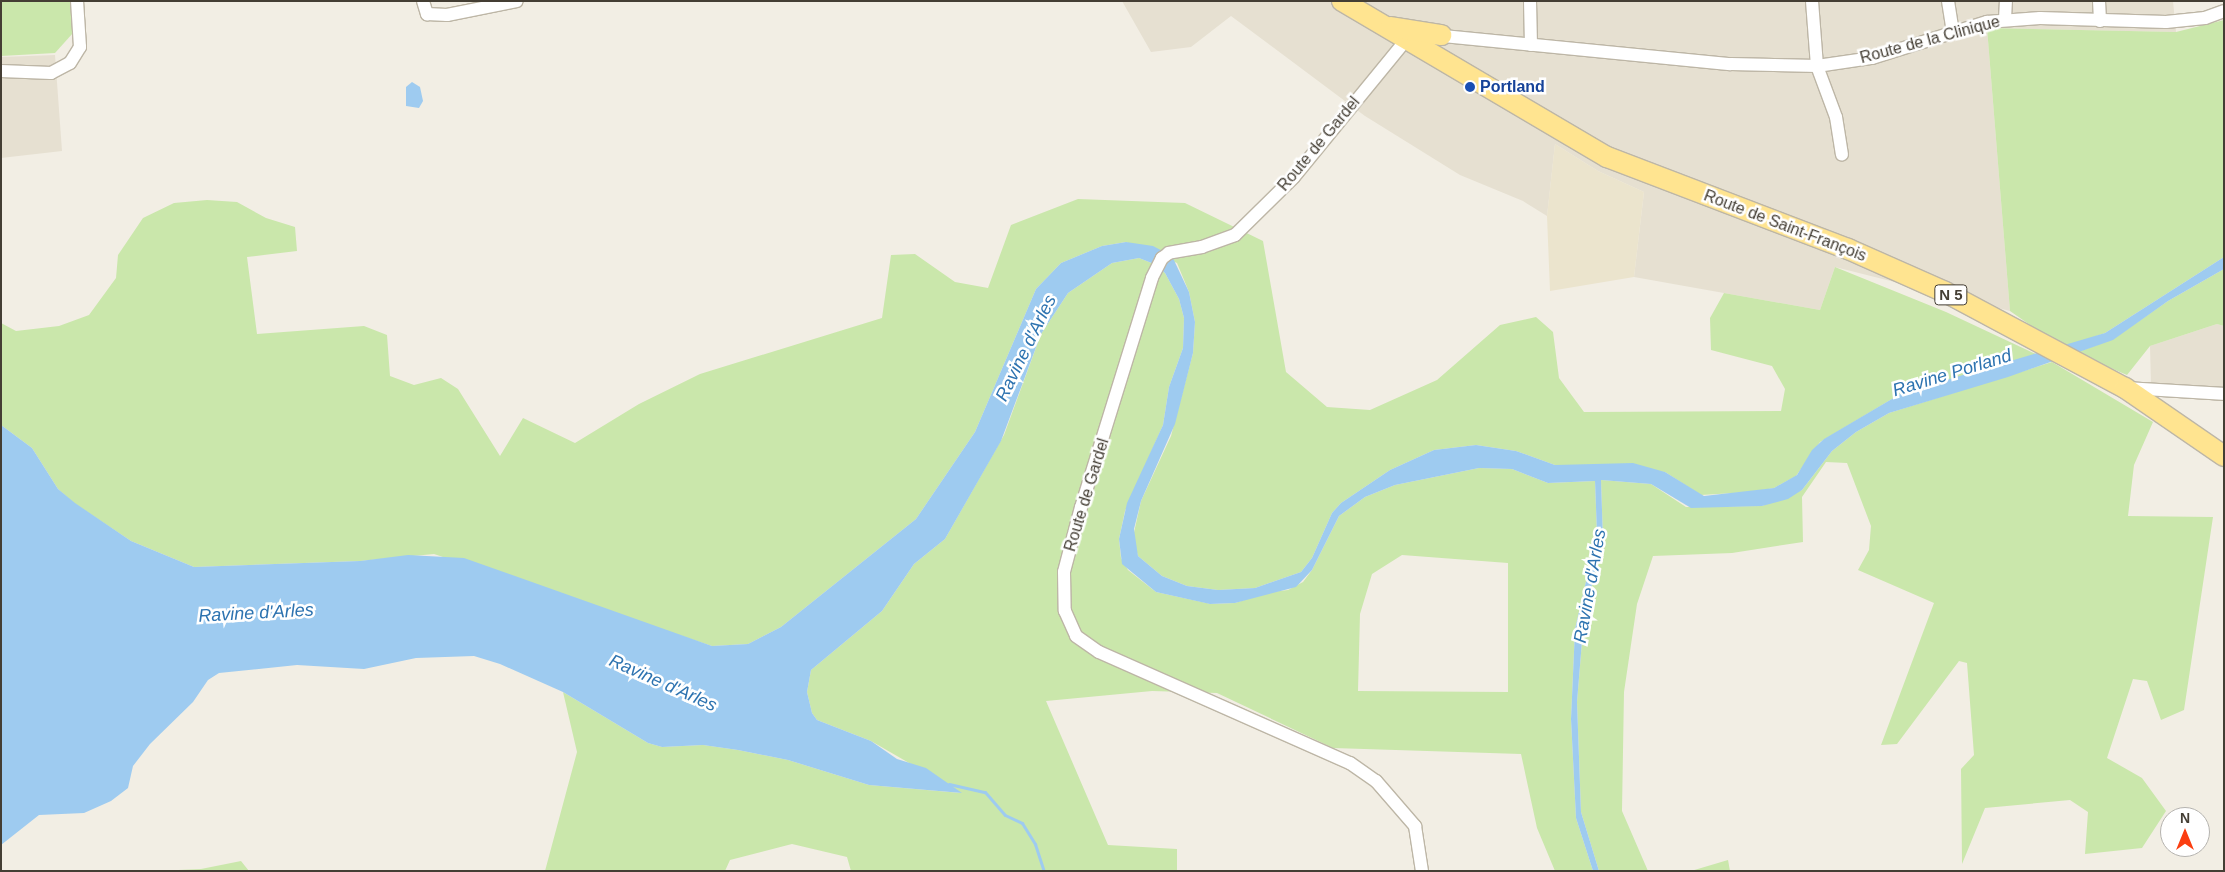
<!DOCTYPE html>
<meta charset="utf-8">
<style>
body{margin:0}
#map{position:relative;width:2225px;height:872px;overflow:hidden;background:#f2eee4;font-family:Arial,sans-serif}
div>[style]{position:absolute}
.residential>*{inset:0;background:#e6e0d1}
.education>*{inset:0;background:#ebe4cd}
.green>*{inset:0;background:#cae7ab}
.water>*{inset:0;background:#9ecbf0}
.stream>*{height:3px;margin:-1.5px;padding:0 1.5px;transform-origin:1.5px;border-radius:1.5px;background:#9ecbf0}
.roads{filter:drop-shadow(1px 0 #bdb6a6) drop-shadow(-1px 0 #bdb6a6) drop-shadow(0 1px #bdb6a6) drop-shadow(0 -1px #bdb6a6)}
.minor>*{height:12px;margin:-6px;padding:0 6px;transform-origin:6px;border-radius:6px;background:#fff}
.primary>*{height:20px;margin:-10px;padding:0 10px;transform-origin:10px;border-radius:10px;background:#ffe490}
.dots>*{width:14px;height:14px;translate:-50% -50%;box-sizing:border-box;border:2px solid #fff;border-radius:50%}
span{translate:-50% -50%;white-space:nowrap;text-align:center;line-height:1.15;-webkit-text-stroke:5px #fff;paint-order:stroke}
.shield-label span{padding:1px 4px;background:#fff;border:1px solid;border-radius:4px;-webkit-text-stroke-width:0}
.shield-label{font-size:15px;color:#443e34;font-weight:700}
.street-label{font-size:16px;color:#443e34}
.transit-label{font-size:16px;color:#164399;font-weight:700}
.left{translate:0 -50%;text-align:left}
.water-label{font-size:18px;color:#2d73b0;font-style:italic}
.frame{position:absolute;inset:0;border:2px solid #443e34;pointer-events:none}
.north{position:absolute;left:2160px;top:807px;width:50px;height:50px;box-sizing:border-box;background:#fff;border:1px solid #b4b2ae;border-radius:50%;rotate:0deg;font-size:14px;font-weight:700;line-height:20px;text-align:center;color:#443e34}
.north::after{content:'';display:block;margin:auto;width:18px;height:22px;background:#fb3e11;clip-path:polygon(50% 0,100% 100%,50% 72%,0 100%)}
</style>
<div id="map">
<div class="residential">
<i style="clip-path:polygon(1122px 1px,2173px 1px,2176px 32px,1987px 28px,2010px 311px,1835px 267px,1820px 310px,1634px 277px,1644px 192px,1598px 171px,1555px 144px,1547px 216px,1523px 201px,1460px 175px,1365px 116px,1231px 16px,1191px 47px,1151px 52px)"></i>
<i style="clip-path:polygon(55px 55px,62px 151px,1px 158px,1px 57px)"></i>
<i style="clip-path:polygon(2217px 324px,2224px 326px,2224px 399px,2151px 384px,2150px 346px)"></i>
</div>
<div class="education">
<i style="clip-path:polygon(1555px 144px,1598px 171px,1644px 192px,1634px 277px,1550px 291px,1547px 216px)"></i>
</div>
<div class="green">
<i style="clip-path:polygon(1px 1px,74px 1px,73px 33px,55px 53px,1px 56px)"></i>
<i style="clip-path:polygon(2224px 20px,2224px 257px,2105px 333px,2063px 348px,2010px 311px,1987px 28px,2176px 32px)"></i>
<i style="clip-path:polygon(1078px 199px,1185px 203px,1263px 241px,1286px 372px,1327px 407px,1370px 410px,1437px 380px,1500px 325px,1536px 317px,1553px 332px,1559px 378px,1584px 412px,1781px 411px,1785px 389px,1772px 366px,1711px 350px,1710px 318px,1724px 293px,1820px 310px,1835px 267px,1946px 312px,2038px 355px,1902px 393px,1820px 442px,1796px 476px,1774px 488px,1751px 492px,1701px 495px,1665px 472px,1555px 465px,1516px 451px,1476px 445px,1434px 450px,1390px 470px,1341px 503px,1332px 513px,1312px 558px,1301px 572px,1255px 588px,1218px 590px,1187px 586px,1162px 576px,1138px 556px,1133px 537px,1141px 501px,1171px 436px,1193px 353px,1195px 322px,1189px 292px,1177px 263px,1126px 242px,1102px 246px,1061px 263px,1036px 289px,975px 432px,916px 519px,781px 627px,748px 644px,712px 646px,434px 554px,360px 561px,194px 567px,131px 541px,74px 503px,58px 489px,32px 448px,1px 425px,1px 323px,16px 331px,59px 326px,89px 315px,116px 278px,118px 255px,143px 218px,174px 203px,207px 200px,237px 202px,266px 218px,295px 227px,297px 251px,247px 257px,257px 334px,364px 326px,387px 335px,390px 376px,414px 385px,441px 378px,458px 389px,500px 456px,523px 418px,575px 443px,639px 404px,700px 374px,882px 318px,891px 255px,915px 254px,955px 282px,988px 288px,1011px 225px)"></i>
<i style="clip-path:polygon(evenodd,1139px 258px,1154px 264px,1165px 273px,1179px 299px,1184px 318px,1183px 348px,1169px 387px,1163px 425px,1125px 511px,1119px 539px,1121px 558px,1128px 570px,1156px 592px,1211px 604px,1235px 603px,1269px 592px,1288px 590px,1303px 582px,1312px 570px,1339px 516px,1365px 497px,1395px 485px,1479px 468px,1512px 469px,1548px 483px,1595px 481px,1597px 534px,1575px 629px,1571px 719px,1576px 818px,1593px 871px,1555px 871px,1537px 828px,1521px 754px,1333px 748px,1217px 693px,1152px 691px,1046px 701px,1108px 845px,1177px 849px,1177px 871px,851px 871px,847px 857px,792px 844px,730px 860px,725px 871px,545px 871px,577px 752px,563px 692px,648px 743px,662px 747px,703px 745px,738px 750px,788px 760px,869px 785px,961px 793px,871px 741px,817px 720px,812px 713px,807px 692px,811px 670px,882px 611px,914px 564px,945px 539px,1004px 435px,1041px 334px,1068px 293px,1112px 263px,1139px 258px,1402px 555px,1508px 563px,1508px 692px,1358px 691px,1360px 614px,1372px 574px,1402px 555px)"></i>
<i style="clip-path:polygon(2224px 269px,2224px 326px,2217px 324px,2150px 346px,2127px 375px,2075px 353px,2113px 339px,2168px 301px)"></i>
<i style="clip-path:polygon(2052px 362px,2153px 422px,2134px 465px,2128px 516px,2213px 517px,2184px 710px,2161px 720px,2147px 681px,2133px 679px,2107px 758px,2142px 778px,2166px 811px,2142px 848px,2085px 854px,2088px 812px,2070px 800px,1985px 808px,1962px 864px,1961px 769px,1974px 755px,1967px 663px,1959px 661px,1897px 744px,1881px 745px,1934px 603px,1858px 570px,1869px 550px,1871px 526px,1847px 463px,1826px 462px,1802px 497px,1803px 542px,1732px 553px,1653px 556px,1637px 604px,1624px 692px,1622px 811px,1648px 871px,1599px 871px,1581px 812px,1577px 702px,1584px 617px,1603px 540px,1601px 480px,1651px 484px,1686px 507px,1762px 506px,1802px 490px,1832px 451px,1856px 432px,1889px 413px)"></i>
<i style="clip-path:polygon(1728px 860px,1730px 871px,1691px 871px)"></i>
<i style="clip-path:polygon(241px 861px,249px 871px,155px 871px,201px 869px)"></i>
</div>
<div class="water">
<i style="clip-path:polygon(412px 82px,420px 87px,423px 101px,419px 108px,406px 106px,406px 87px)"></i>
<i style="clip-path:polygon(1126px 242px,1153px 246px,1172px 256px,1189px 292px,1195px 322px,1193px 353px,1175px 424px,1141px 501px,1134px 529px,1138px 556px,1162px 576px,1187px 586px,1218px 590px,1255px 588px,1301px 572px,1312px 558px,1332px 513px,1341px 503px,1390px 470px,1434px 450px,1476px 445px,1516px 451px,1555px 465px,1633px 463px,1665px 472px,1704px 496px,1774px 488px,1797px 475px,1812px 450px,1824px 439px,1902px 393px,2105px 333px,2224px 257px,2224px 269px,2168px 301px,2113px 340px,2008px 377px,1889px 413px,1856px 432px,1832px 451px,1802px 490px,1788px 499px,1762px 506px,1691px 508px,1651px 484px,1601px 480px,1603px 540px,1584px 617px,1577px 702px,1581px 812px,1599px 871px,1593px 871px,1576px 818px,1571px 719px,1575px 629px,1597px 534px,1595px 481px,1548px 483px,1512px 469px,1479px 468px,1395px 485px,1365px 497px,1339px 516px,1312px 570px,1296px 587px,1235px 603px,1210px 604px,1156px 592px,1122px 564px,1119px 539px,1127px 503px,1163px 425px,1169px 387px,1183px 348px,1184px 318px,1179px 299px,1165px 273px,1154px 264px,1139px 258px,1112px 263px,1068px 293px,1041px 334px,1001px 441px,945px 539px,914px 564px,882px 611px,811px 670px,807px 692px,812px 713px,817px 720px,871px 741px,897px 759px,926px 768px,962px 793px,869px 785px,788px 760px,738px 750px,703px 745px,662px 747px,648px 743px,563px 692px,500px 664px,474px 656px,416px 658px,364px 669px,297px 665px,219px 673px,208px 680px,193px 702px,150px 744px,133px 766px,128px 788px,111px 801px,84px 813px,39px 815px,1px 845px,1px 425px,32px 448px,58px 489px,75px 503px,131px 541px,194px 567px,360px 561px,408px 555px,464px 558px,712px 646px,748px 644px,781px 627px,916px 519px,975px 432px,1036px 289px,1061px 263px,1102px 246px)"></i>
</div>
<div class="stream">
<i style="left:949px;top:784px;width:37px;rotate:13deg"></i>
<i style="left:985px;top:792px;width:30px;rotate:49deg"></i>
<i style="left:1005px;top:815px;width:19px;rotate:25deg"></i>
<i style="left:1022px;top:823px;width:25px;rotate:58deg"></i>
<i style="left:1035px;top:844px;width:28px;rotate:72deg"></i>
</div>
<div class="roads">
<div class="minor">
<i style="left:423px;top:1px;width:14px;rotate:73deg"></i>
<i style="left:427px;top:14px;width:20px;rotate:3deg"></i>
<i style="left:447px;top:15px;width:71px;rotate:-11.3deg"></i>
<i style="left:1530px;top:1px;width:44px;rotate:88.7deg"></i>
<i style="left:1812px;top:1px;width:65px;rotate:85.6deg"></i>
<i style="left:1817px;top:66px;width:54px;rotate:69.6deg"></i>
<i style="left:1836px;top:117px;width:38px;rotate:81deg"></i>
<i style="left:1948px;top:1px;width:30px;rotate:81deg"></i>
<i style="left:2099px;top:1px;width:20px;rotate:87deg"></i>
<i style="left:2005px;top:19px;width:18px;rotate:-87deg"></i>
<i style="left:1433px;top:35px;width:299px;rotate:5.6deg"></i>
<i style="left:1731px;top:64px;width:86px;rotate:1.3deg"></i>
<i style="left:1817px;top:66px;width:56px;rotate:-8.3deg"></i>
<i style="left:1872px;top:58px;width:121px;rotate:-17.4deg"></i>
<i style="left:1987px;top:22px;width:53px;rotate:-4.3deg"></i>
<i style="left:2040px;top:18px;width:126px;rotate:1.8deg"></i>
<i style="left:2166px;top:22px;width:39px;rotate:-6deg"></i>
<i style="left:2205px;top:18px;width:20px;rotate:-20deg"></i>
<i style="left:1406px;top:40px;width:177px;rotate:129.3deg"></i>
<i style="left:1294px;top:177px;width:83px;rotate:135.5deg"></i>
<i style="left:1235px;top:235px;width:35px;rotate:160deg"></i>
<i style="left:1202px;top:247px;width:34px;rotate:170deg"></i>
<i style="left:1169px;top:253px;width:9px;rotate:144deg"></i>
<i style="left:1162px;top:258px;width:22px;rotate:117deg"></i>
<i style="left:1152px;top:278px;width:240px;rotate:107.2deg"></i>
<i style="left:1081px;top:507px;width:67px;rotate:104.7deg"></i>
<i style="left:1064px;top:572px;width:39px;rotate:89deg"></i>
<i style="left:1065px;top:611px;width:27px;rotate:66deg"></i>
<i style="left:1076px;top:636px;width:28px;rotate:35deg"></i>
<i style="left:1099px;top:652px;width:274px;rotate:23.9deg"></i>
<i style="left:1350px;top:763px;width:32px;rotate:35deg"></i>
<i style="left:1376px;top:781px;width:60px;rotate:49.1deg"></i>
<i style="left:1415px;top:826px;width:46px;rotate:81.2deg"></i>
<i style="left:1px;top:71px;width:50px;rotate:2.3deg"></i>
<i style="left:51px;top:73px;width:21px;rotate:-28deg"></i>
<i style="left:70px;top:63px;width:19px;rotate:-58deg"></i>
<i style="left:80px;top:47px;width:46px;rotate:-93.7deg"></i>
<i style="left:2127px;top:388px;width:97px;rotate:3.5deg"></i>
</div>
<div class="primary">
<i style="left:1342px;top:1px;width:308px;rotate:30.5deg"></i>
<i style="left:1607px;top:157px;width:258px;rotate:20.9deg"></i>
<i style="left:1848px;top:249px;width:106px;rotate:23.9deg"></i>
<i style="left:1945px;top:292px;width:204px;rotate:28.1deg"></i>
<i style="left:2125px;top:388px;width:120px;rotate:34.5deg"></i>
<i style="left:1391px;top:27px;width:51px;rotate:9.1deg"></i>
</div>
</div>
<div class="dots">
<i style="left:1470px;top:87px;background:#1a4fb4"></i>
</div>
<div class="shield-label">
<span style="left:1951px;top:295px">N 5</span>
</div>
<div class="street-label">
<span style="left:1930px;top:40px;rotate:-15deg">Route de la Clinique</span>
<span style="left:1319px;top:144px;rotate:-50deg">Route de Gardel</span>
<span style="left:1785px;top:226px;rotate:21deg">Route de Saint-François</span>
<span style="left:1087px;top:495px;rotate:-73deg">Route de Gardel</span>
</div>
<div class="transit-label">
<span class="left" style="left:1480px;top:87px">Portland</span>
</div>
<div class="water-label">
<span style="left:1026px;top:348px;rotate:-64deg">Ravine d'Arles</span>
<span style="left:1952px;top:373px;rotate:-17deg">Ravine Porland</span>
<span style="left:1590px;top:586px;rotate:-80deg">Ravine d'Arles</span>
<span style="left:256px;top:613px;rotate:-3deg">Ravine d'Arles</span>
<span style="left:663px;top:683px;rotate:24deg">Ravine d'Arles</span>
</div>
<div class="frame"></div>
<div class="north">N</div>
</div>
